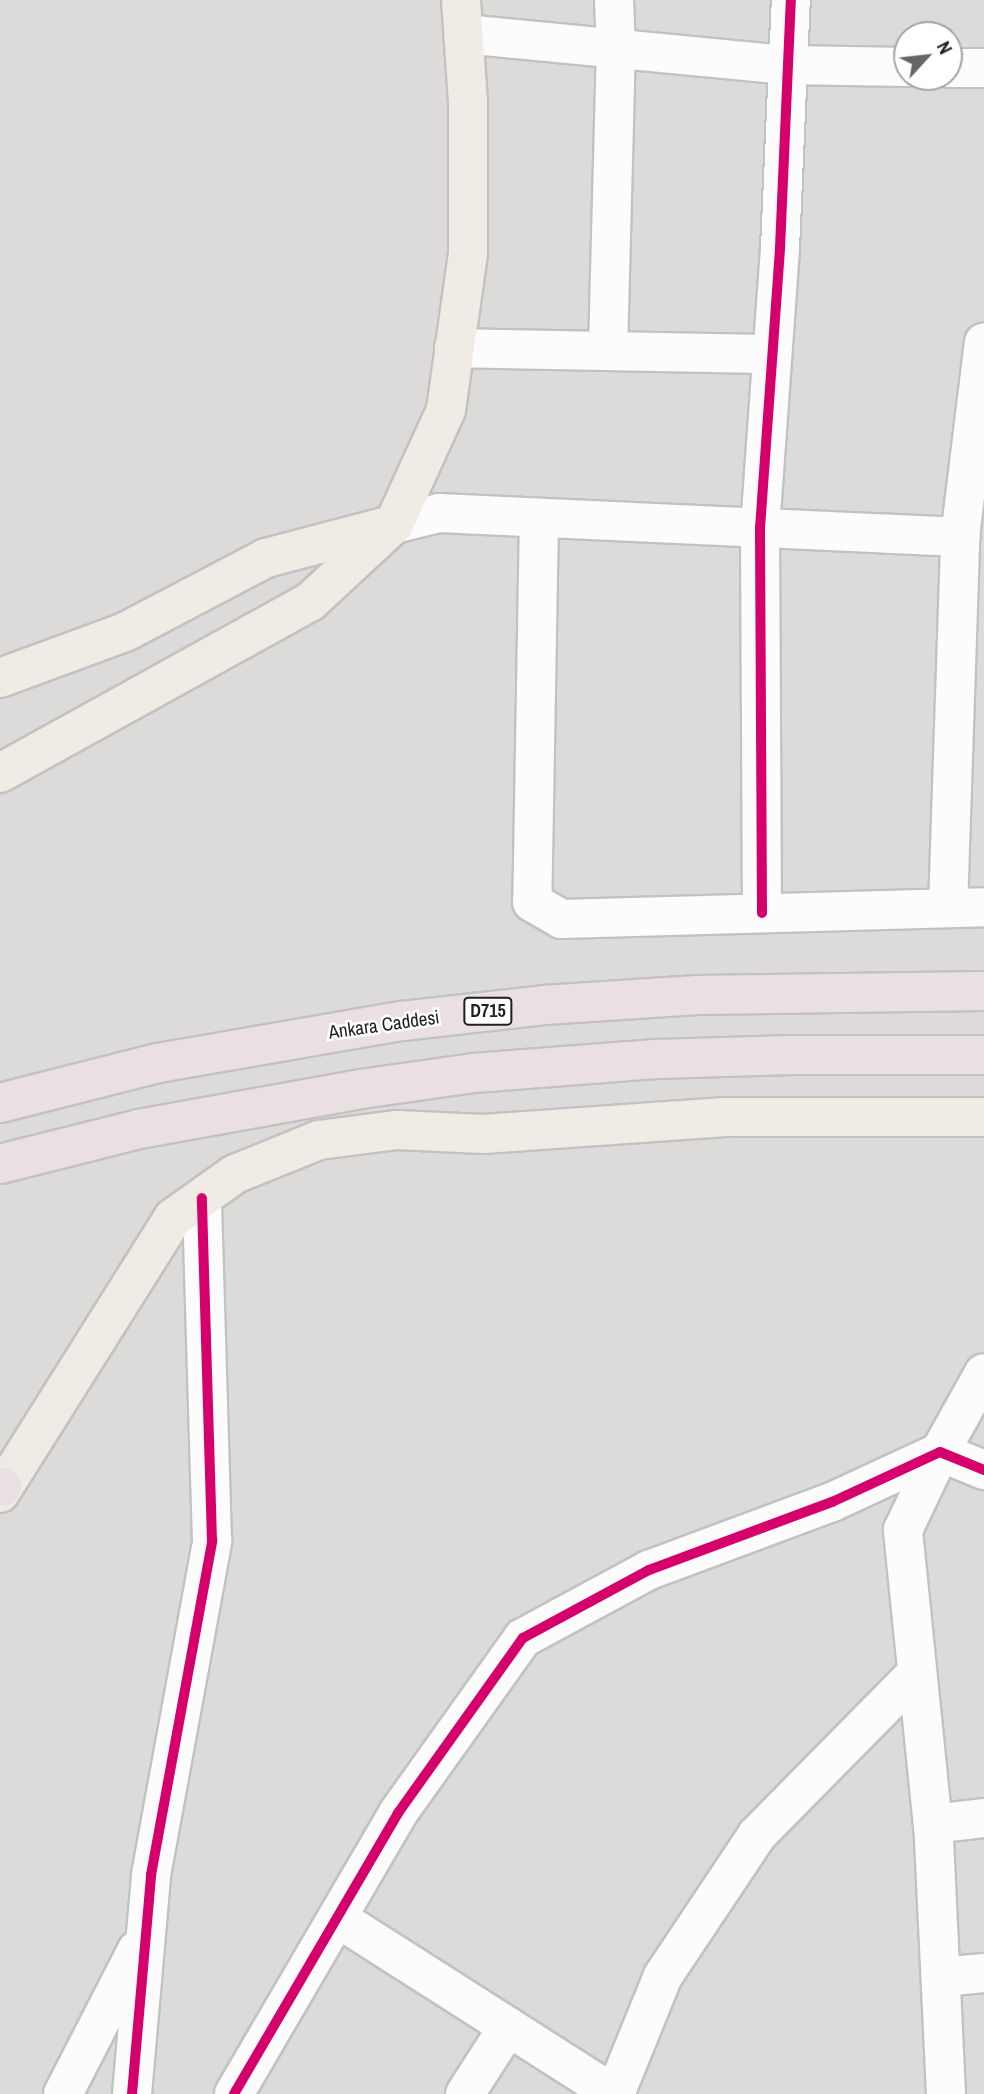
<!DOCTYPE html>
<style>
body{margin:0}
#map{position:relative;width:984px;height:2094px;overflow:hidden;background:#edebe8;font-family:"Archivo Narrow",sans-serif}
div>[style]{position:absolute}
.residential>*{inset:0;background:#dcdbd9}
.roads{filter:drop-shadow(2px 0 #c3c2c0) drop-shadow(-2px 0 #c3c2c0) drop-shadow(0 2px #c3c2c0) drop-shadow(0 -2px #c3c2c0)}
.minor>*{height:38px;margin:-19px;padding:0 19px;transform-origin:19px;border-radius:19px;background:#fcfcfc}
.major>*{height:38px;margin:-19px;padding:0 19px;transform-origin:19px;border-radius:19px;background:#f0ebe5}
.highway>*{height:38px;margin:-19px;padding:0 19px;transform-origin:19px;border-radius:19px;background:#eae0e2}
.cycleway>*{height:10px;margin:-5px;padding:0 5px;transform-origin:5px;border-radius:5px;background:#d6006c}
span{translate:-50% -50%;white-space:nowrap;text-align:center;line-height:1.15;-webkit-text-stroke:5px #fff;paint-order:stroke}
.shield-label span{padding:2px 5px;background:#fff;border:2px solid;border-radius:5px;-webkit-text-stroke-width:0}
.shield-label{font-size:18px;color:#1f1f1f;font-weight:700}
.street-label{font-size:19px;color:#1f1f1f}
.north{position:absolute;left:893px;top:21px;width:70px;height:70px;box-sizing:border-box;background:#fff;border:2px solid #a5a5a5;border-radius:50%;rotate:63deg;font-size:19px;font-weight:700;line-height:28px;text-align:center;color:#1f1f1f}
.north::after{content:'';display:block;margin:auto;width:24px;height:32px;background:#676665;clip-path:polygon(50% 0,100% 100%,50% 72%,0 100%)}
</style>
<div id="map">
<div class="residential">
<i style="clip-path:polygon(evenodd,0 0,984px 0,984px 2094px,0 2094px,0 0,907px 35px,949px 35px,949px 77px,907px 77px,907px 35px)"></i>
</div>
<div class="roads">
<div class="minor">
<i style="left:464px;top:34px;width:325px;rotate:5.5deg"></i>
<i style="left:788px;top:65px;width:119px;rotate:1deg"></i>
<i style="left:949px;top:68px;width:35px"></i>
<i style="left:454px;top:348px;width:318px;rotate:1.1deg"></i>
<i style="left:608px;top:351px;width:303px;rotate:-88.5deg"></i>
<i style="left:616px;top:48px;width:48px;rotate:-92.4deg"></i>
<i style="left:539px;top:518px;width:384px;rotate:91deg"></i>
<i style="left:532px;top:902px;width:34px;rotate:30deg"></i>
<i style="left:561px;top:919px;width:423px;rotate:-1.6deg"></i>
<i style="left:394px;top:524px;width:46px;rotate:-13.7deg"></i>
<i style="left:439px;top:513px;width:522px;rotate:2.64deg"></i>
<i style="left:948px;top:908px;width:371px;rotate:-88.1deg"></i>
<i style="left:960px;top:537px;width:196px;rotate:-83deg"></i>
<i style="left:762px;top:913px;width:385px;rotate:-90.3deg"></i>
<i style="left:760px;top:528px;width:281px;rotate:-85.9deg"></i>
<i style="left:780px;top:248px;width:248px;rotate:-87.5deg"></i>
<i style="left:933px;top:1824px;width:51px;rotate:-6.7deg"></i>
<i style="left:339px;top:1919px;width:326px;rotate:32.5deg"></i>
<i style="left:941px;top:1977px;width:43px;rotate:-5.3deg"></i>
<i style="left:63px;top:2094px;width:162px;rotate:-62.8deg"></i>
<i style="left:132px;top:2094px;width:220px;rotate:-85deg"></i>
<i style="left:151px;top:1875px;width:340px;rotate:-79.6deg"></i>
<i style="left:212px;top:1541px;width:343px;rotate:-91.7deg"></i>
<i style="left:234px;top:2094px;width:325px;rotate:-59.7deg"></i>
<i style="left:398px;top:1813px;width:215px;rotate:-54.5deg"></i>
<i style="left:523px;top:1638px;width:143px;rotate:-28.4deg"></i>
<i style="left:649px;top:1570px;width:195px;rotate:-20.4deg"></i>
<i style="left:832px;top:1502px;width:119px;rotate:-24.8deg"></i>
<i style="left:940px;top:1452px;width:48px;rotate:22.2deg"></i>
<i style="left:465px;top:2094px;width:80px;rotate:-57.3deg"></i>
<i style="left:615px;top:2094px;width:127px;rotate:-67.9deg"></i>
<i style="left:663px;top:1976px;width:169px;rotate:-56.3deg"></i>
<i style="left:757px;top:1835px;width:228px;rotate:-45.4deg"></i>
<i style="left:946px;top:2094px;width:258px;rotate:-92.7deg"></i>
<i style="left:934px;top:1836px;width:308px;rotate:-95.8deg"></i>
<i style="left:903px;top:1530px;width:86px;rotate:-64.6deg"></i>
<i style="left:940px;top:1452px;width:90px;rotate:-60.9deg"></i>
</div>
<div class="major">
<i style="left:0;top:678px;width:133px;rotate:-20.2deg"></i>
<i style="left:125px;top:632px;width:159px;rotate:-27.7deg"></i>
<i style="left:266px;top:558px;width:126px;rotate:-14.7deg"></i>
<i style="left:0;top:773px;width:354px;rotate:-28.9deg"></i>
<i style="left:310px;top:602px;width:115px;rotate:-42.9deg"></i>
<i style="left:394px;top:524px;width:125px;rotate:-65.5deg"></i>
<i style="left:446px;top:410px;width:159px;rotate:-82deg"></i>
<i style="left:468px;top:253px;width:151px;rotate:-90deg"></i>
<i style="left:468px;top:102px;width:102px;rotate:-93.9deg"></i>
<i style="left:0;top:1493px;width:325px;rotate:-57.8deg"></i>
<i style="left:173px;top:1218px;width:76px;rotate:-35.4deg"></i>
<i style="left:235px;top:1174px;width:91px;rotate:-22deg"></i>
<i style="left:319px;top:1140px;width:79px;rotate:-7.3deg"></i>
<i style="left:397px;top:1130px;width:86px;rotate:2.7deg"></i>
<i style="left:483px;top:1134px;width:243px;rotate:-4deg"></i>
<i style="left:725px;top:1117px;width:259px"></i>
</div>
<div class="highway">
<i style="left:0;top:1103px;width:163px;rotate:-14.2deg"></i>
<i style="left:158px;top:1063px;width:248px;rotate:-9.8deg"></i>
<i style="left:402px;top:1021px;width:143px;rotate:-6.4deg"></i>
<i style="left:544px;top:1005px;width:154px;rotate:-3.7deg"></i>
<i style="left:698px;top:995px;width:286px;rotate:-0.8deg"></i>
<i style="left:0;top:1164px;width:143px;rotate:-14.1deg"></i>
<i style="left:139px;top:1129px;width:226px;rotate:-10.2deg"></i>
<i style="left:361px;top:1089px;width:114px;rotate:-8.1deg"></i>
<i style="left:474px;top:1073px;width:185px;rotate:-4.4deg"></i>
<i style="left:658px;top:1059px;width:133px;rotate:-1.7deg"></i>
<i style="left:791px;top:1055px;width:193px"></i>
<i style="left:0;top:1487px;width:2px"></i>
</div>
</div>
<div class="cycleway">
<i style="left:762px;top:913px;width:385px;rotate:-90.3deg"></i>
<i style="left:760px;top:528px;width:281px;rotate:-85.9deg"></i>
<i style="left:780px;top:248px;width:248px;rotate:-87.5deg"></i>
<i style="left:132px;top:2094px;width:220px;rotate:-85deg"></i>
<i style="left:151px;top:1875px;width:340px;rotate:-79.6deg"></i>
<i style="left:212px;top:1541px;width:343px;rotate:-91.7deg"></i>
<i style="left:234px;top:2094px;width:325px;rotate:-59.7deg"></i>
<i style="left:398px;top:1813px;width:215px;rotate:-54.5deg"></i>
<i style="left:523px;top:1638px;width:143px;rotate:-28.4deg"></i>
<i style="left:649px;top:1570px;width:195px;rotate:-20.4deg"></i>
<i style="left:832px;top:1502px;width:119px;rotate:-24.8deg"></i>
<i style="left:940px;top:1452px;width:48px;rotate:22.2deg"></i>
</div>
<div class="shield-label">
<span style="left:488px;top:1011px">D715</span>
</div>
<div class="street-label">
<span style="left:384px;top:1025px;rotate:-8deg">Ankara Caddesi</span>
</div>
<div class="north">N</div>
</div>
